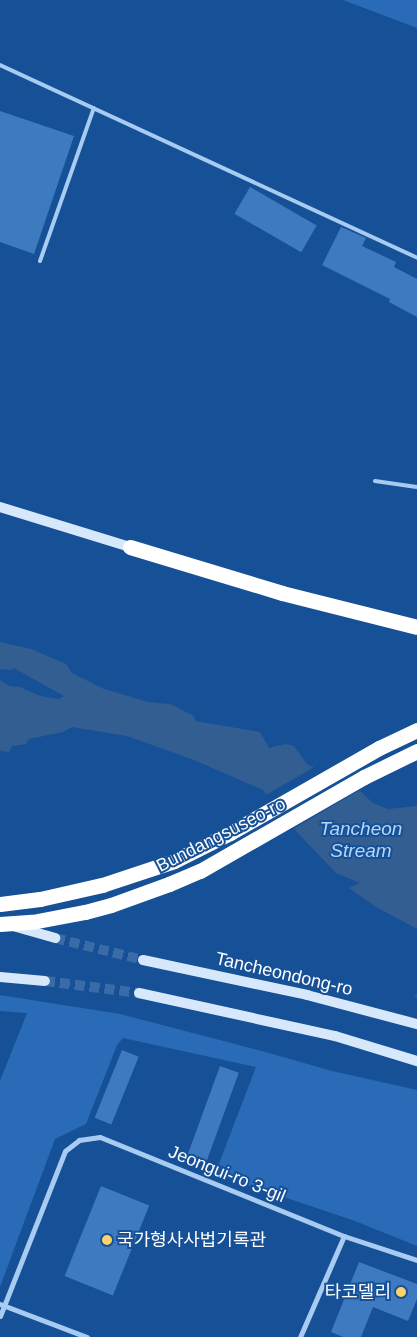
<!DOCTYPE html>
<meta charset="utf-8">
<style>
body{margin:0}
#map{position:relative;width:417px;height:1337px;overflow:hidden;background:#165198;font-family:Helvetica,"Noto Sans KR",sans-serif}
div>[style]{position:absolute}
.green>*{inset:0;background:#296bb6}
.water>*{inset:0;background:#335e91}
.pier>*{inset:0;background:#165198}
.stream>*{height:3px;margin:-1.5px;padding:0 1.5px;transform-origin:1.5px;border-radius:1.5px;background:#335e91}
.building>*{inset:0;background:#3e7abf;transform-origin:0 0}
.secondary-tunnel>*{height:10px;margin-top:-5px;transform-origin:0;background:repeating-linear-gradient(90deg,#396ba7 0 10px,transparent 0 15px)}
.lane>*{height:4px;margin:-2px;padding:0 2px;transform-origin:2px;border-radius:2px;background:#a8cbf2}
.street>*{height:5px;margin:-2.5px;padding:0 2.5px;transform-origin:2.5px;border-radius:2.5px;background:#a8cbf2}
.secondary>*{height:10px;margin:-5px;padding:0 5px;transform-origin:5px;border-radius:5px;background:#d7e8fc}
.highway>*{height:15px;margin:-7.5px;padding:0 7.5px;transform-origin:7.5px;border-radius:7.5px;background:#fff}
.highway-bridge>*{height:15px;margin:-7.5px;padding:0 7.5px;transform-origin:7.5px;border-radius:7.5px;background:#fff}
.dots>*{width:14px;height:14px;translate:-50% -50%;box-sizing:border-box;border:2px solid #165198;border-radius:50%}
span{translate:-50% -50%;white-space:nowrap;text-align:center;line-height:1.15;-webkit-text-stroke:4px #165198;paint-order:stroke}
.street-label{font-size:18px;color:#fff}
.poi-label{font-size:18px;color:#fff}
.left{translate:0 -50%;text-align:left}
.right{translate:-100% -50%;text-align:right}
.water-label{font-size:19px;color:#b5d5f8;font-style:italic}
</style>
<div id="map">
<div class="green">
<i style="clip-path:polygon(343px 0,417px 0,417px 28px)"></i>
<i style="clip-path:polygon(0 995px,120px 1014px,262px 1051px,332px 1071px,417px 1090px,417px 1246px,355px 1221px,215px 1174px,256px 1067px,123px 1038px,117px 1045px,86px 1124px,55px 1139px,0 1287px,0 1081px,27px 1013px,0 1011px)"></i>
</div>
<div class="water">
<i style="clip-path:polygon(0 642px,31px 649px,66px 664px,72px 673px,104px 689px,148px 702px,170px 704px,194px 716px,195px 721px,260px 732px,269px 748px,285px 744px,294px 746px,307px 764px,360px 791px,373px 803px,388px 809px,417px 806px,417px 929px,376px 907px,349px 888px,360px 883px,336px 873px,295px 830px,263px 790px,194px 760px,127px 736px,72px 727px,63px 732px,29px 739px,26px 744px,12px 746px,9px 752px,0 751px,0 680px,9px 686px,20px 687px,40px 696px,59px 699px,64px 696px,14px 668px,11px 670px,0 669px)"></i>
</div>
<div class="pier">
<i style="clip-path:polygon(316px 766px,362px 789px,291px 830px,264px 796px)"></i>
</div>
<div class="stream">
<i style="left:416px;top:995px;width:1px;rotate:-45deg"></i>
</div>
<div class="building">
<i style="clip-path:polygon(0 111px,74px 136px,34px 254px,0 242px)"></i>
<i style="left:250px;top:187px;width:77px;height:31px;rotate:30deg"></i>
<i style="clip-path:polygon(341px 227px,366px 238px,362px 246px,396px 262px,394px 267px,417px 279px,417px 317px,389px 302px,390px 299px,322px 265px)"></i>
<i style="left:122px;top:1050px;width:18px;height:73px;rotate:22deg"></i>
<i style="left:220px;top:1066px;width:20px;height:94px;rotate:20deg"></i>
<i style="left:101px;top:1186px;width:52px;height:97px;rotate:22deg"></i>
<i style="clip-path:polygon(359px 1262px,417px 1284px,417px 1299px,408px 1321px,373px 1307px,361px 1337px,343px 1337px,331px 1332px)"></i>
</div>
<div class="secondary-tunnel">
<i style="left:55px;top:938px;width:91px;rotate:14deg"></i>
<i style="left:45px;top:981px;width:95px;rotate:7.3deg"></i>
</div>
<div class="lane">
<i style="left:0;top:65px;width:459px;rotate:24.8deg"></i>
<i style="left:40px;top:261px;width:162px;rotate:-70.6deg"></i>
<i style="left:375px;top:481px;width:42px;rotate:8.1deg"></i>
</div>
<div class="street">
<i style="left:0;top:1304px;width:93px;rotate:20.8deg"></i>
<i style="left:0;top:1316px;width:177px;rotate:-68.5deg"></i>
<i style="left:65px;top:1151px;width:18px;rotate:-38deg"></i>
<i style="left:79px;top:1140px;width:21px;rotate:-8deg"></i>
<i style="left:100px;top:1137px;width:263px;rotate:22.1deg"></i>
<i style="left:344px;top:1236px;width:77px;rotate:18.2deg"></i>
<i style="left:300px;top:1337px;width:110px;rotate:-66.5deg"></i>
</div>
<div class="secondary">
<i style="left:0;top:507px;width:136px;rotate:17.1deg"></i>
<i style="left:13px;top:926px;width:44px;rotate:15.9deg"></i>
<i style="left:143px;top:960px;width:168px;rotate:12deg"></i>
<i style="left:307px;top:995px;width:114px;rotate:14.8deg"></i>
<i style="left:0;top:977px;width:45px;rotate:5.1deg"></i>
<i style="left:139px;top:993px;width:201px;rotate:12.4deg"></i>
<i style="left:335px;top:1036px;width:86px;rotate:17deg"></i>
</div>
<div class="highway">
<i style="left:130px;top:547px;width:159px;rotate:16.8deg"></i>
<i style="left:282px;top:593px;width:139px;rotate:14.1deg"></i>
<i style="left:0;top:904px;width:40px;rotate:-7.1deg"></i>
<i style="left:40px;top:899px;width:64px;rotate:-12.7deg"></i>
<i style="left:102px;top:885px;width:76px;rotate:-18.4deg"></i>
<i style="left:174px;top:861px;width:63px;rotate:-26.6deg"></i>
<i style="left:230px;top:833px;width:172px;rotate:-29.7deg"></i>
<i style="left:379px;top:748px;width:42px;rotate:-25.3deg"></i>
</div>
<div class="highway-bridge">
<i style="left:0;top:924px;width:32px;rotate:-4deg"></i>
<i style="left:32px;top:922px;width:54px;rotate:-10.7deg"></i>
<i style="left:85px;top:912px;width:27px;rotate:-15deg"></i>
<i style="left:111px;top:905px;width:62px;rotate:-19.9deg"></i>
<i style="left:169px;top:884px;width:34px;rotate:-23deg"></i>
<i style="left:200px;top:871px;width:189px;rotate:-29.8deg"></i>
<i style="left:364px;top:777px;width:59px;rotate:-26.1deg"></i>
</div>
<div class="dots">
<i style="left:107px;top:1240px;background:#ffd169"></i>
<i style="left:401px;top:1292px;background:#ffd169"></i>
</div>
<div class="street-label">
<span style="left:221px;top:835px;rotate:-27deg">Bundangsuseo-ro</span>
<span style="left:284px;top:974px;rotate:13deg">Tancheondong-ro</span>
<span style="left:227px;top:1174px;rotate:22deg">Jeongui-ro 3-gil</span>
</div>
<div class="poi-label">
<span class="left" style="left:117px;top:1240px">국가형사사법기록관</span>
<span class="right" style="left:391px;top:1292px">타코델리</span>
</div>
<div class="water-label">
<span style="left:361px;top:840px">Tancheon<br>Stream</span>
</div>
</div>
